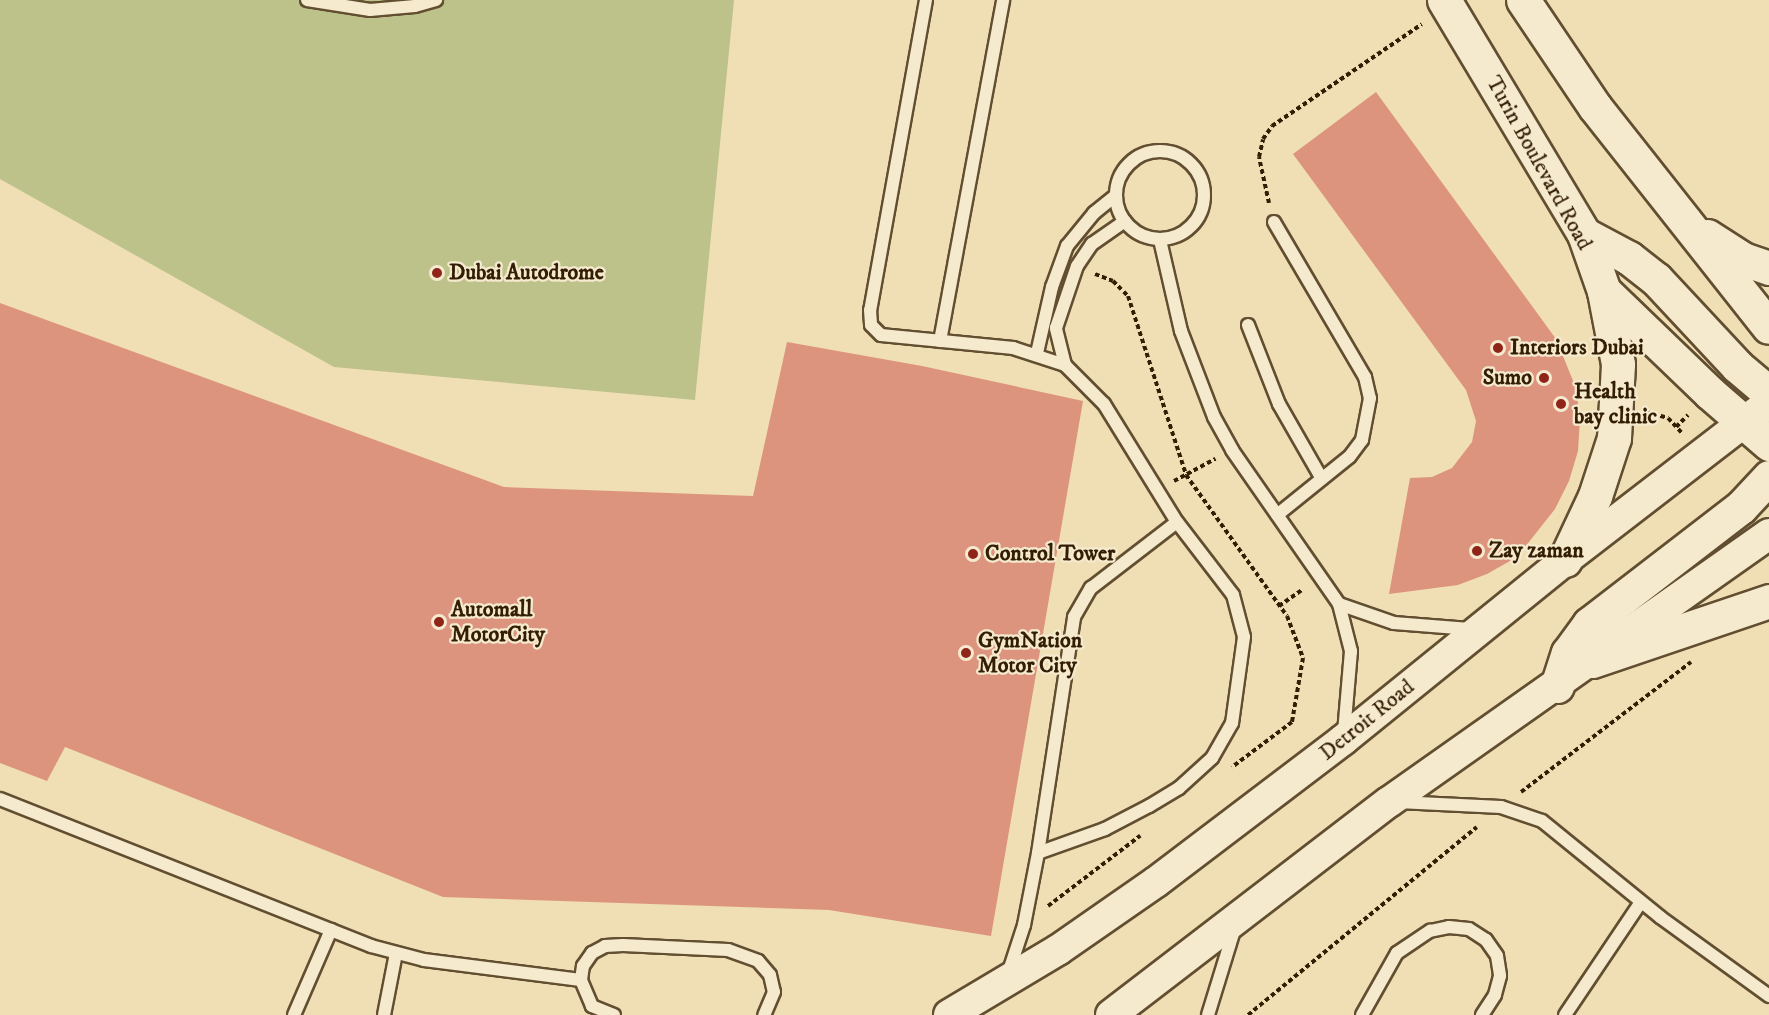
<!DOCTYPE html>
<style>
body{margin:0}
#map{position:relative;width:1769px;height:1015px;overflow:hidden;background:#f0dfb4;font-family:"IM FELL DW Pica",serif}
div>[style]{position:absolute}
.green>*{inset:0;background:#bdc18a}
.building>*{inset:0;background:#dc947f}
.path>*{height:4px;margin-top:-2px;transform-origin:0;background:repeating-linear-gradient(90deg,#331e04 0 4.5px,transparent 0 7.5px)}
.roads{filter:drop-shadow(2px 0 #624e30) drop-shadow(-2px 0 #624e30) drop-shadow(0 2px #624e30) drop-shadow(0 -2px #624e30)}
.service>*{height:12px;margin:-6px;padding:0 6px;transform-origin:6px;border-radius:6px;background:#f5eace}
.service>.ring{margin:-6px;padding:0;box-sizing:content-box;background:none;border:12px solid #f5eace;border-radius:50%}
.tertiary>*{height:30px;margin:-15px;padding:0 15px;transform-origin:15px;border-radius:15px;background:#f5eace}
.secondary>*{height:33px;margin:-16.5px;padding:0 16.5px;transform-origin:16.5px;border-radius:16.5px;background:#f5eace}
.dots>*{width:16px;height:16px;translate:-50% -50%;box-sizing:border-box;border:3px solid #f5eace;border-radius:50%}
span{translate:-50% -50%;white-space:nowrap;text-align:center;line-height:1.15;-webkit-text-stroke:4.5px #f5eace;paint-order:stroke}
.street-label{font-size:22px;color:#331e04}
.poi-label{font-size:22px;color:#331e04;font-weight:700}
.left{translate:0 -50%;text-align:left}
.right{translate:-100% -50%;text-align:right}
</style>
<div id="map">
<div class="green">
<i style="clip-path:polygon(0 0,734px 0,695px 400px,334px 367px,0 179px)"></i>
</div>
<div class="building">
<i style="clip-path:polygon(1376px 92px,1556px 339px,1576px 388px,1580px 419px,1578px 451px,1569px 481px,1555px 509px,1517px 557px,1487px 574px,1458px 585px,1389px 594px,1410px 478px,1432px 477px,1452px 468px,1472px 442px,1476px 421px,1466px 390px,1293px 154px)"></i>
<i style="clip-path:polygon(0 303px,504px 487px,753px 496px,787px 342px,922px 366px,1083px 401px,991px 936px,829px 910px,443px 897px,65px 747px,47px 781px,0 763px)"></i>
</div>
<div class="path">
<i style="left:1269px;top:203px;width:47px;rotate:-102.3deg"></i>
<i style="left:1259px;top:157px;width:18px;rotate:-77deg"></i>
<i style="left:1263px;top:139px;width:16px;rotate:-55deg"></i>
<i style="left:1272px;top:126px;width:181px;rotate:-34.2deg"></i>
<i style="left:1095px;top:274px;width:19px;rotate:21deg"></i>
<i style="left:1113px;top:281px;width:21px;rotate:45deg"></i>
<i style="left:1128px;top:296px;width:188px;rotate:72deg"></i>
<i style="left:1186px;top:475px;width:173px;rotate:54.4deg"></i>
<i style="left:1287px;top:616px;width:45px;rotate:69.1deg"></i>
<i style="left:1303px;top:658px;width:65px;rotate:99.8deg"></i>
<i style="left:1292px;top:722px;width:75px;rotate:143.1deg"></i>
<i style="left:1646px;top:412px;width:23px;rotate:15deg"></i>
<i style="left:1668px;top:418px;width:21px;rotate:47deg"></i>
<i style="left:1676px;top:427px;width:17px;rotate:-45deg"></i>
<i style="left:1174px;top:481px;width:47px;rotate:-28.2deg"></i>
<i style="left:1279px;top:606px;width:29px;rotate:-35deg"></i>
<i style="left:1521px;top:792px;width:214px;rotate:-37.4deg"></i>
<i style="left:1048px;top:906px;width:116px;rotate:-37.3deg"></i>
<i style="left:1248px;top:1015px;width:296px;rotate:-39.4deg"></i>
</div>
<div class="roads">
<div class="service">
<i style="left:307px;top:0;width:64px;rotate:9deg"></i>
<i style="left:370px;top:10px;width:45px;rotate:-5.1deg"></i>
<i style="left:415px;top:6px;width:22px;rotate:-16deg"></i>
<i style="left:926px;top:0;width:315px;rotate:100.2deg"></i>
<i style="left:870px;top:310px;width:15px;rotate:86deg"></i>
<i style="left:871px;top:325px;width:14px;rotate:45deg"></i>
<i style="left:881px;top:335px;width:133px;rotate:5.6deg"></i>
<i style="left:1013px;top:348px;width:55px;rotate:18.1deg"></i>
<i style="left:1065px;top:365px;width:55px;rotate:45deg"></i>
<i style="left:1104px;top:404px;width:139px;rotate:58.3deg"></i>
<i style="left:1177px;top:522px;width:92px;rotate:52.5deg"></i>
<i style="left:1233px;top:595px;width:43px;rotate:75.3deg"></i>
<i style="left:1244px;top:637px;width:87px;rotate:97.9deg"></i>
<i style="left:1232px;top:723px;width:40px;rotate:119.7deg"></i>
<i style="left:1212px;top:758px;width:45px;rotate:137.7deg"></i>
<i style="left:1179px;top:788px;width:35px;rotate:149deg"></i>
<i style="left:1149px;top:806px;width:50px;rotate:152.4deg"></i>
<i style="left:1105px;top:829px;width:71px;rotate:160.3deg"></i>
<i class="ring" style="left:1116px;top:151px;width:76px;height:76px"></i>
<i style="left:1274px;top:222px;width:180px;rotate:59.6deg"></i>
<i style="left:1365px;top:377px;width:22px;rotate:77deg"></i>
<i style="left:1370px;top:398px;width:43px;rotate:100.8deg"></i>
<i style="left:1362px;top:440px;width:21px;rotate:127deg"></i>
<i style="left:1349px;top:457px;width:92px;rotate:141.1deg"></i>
<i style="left:1160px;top:240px;width:93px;rotate:77deg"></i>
<i style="left:1181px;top:331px;width:92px;rotate:69deg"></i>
<i style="left:1214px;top:417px;width:38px;rotate:61deg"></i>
<i style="left:1232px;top:450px;width:188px;rotate:55.2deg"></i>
<i style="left:1339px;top:604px;width:49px;rotate:75.7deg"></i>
<i style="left:1351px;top:651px;width:81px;rotate:94.9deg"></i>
<i style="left:1248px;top:325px;width:85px;rotate:68.6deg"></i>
<i style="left:1279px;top:404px;width:86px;rotate:60.2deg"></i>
<i style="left:940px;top:341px;width:347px;rotate:-79.5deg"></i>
<i style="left:1037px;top:353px;width:68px;rotate:-77.2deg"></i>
<i style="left:1052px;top:287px;width:44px;rotate:-69.9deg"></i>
<i style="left:1067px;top:246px;width:43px;rotate:-50.7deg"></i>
<i style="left:1094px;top:213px;width:28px;rotate:-39deg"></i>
<i style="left:1065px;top:365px;width:38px;rotate:-104deg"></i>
<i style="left:1056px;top:328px;width:65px;rotate:-71.3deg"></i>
<i style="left:1077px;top:266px;width:27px;rotate:-56deg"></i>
<i style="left:1092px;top:244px;width:40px;rotate:-34.9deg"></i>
<i style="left:1339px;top:604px;width:58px;rotate:19.1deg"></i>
<i style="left:1394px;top:623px;width:76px;rotate:4.5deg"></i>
<i style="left:0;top:799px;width:399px;rotate:21.6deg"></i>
<i style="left:371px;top:946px;width:55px;rotate:14.8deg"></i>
<i style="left:424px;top:960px;width:158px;rotate:7.3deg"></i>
<i style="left:1398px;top:802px;width:103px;rotate:2.8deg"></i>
<i style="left:1501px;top:807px;width:43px;rotate:18.9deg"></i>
<i style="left:1542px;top:821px;width:152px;rotate:39.1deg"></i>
<i style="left:1660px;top:917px;width:135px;rotate:35.9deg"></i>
<i style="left:1008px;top:974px;width:52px;rotate:-71.9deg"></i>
<i style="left:1024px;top:925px;width:73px;rotate:-79deg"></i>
<i style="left:1038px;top:853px;width:239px;rotate:-81.3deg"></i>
<i style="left:1074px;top:617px;width:34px;rotate:-60deg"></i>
<i style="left:1091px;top:588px;width:108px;rotate:-37.5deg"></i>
<i style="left:294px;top:1015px;width:93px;rotate:-66.5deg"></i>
<i style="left:384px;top:1015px;width:63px;rotate:-79deg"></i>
<i style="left:614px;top:1015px;width:24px;rotate:-158deg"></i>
<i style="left:592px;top:1006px;width:28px;rotate:-113deg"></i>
<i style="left:581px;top:980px;width:14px;rotate:-82deg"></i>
<i style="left:583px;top:966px;width:16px;rotate:-55deg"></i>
<i style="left:592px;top:953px;width:15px;rotate:-28deg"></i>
<i style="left:605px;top:946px;width:18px;rotate:-3deg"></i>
<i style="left:623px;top:945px;width:105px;rotate:2.7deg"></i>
<i style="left:728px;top:950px;width:32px;rotate:20deg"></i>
<i style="left:758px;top:961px;width:18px;rotate:49deg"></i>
<i style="left:770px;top:975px;width:17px;rotate:77deg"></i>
<i style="left:774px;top:992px;width:25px;rotate:113deg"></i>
<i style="left:1208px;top:1015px;width:92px;rotate:-72.9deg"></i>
<i style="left:1362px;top:1015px;width:71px;rotate:-60.6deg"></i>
<i style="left:1397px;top:953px;width:40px;rotate:-34deg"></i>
<i style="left:1430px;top:931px;width:19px;rotate:-12deg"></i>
<i style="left:1449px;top:927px;width:20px;rotate:6deg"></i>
<i style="left:1469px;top:929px;width:20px;rotate:33deg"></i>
<i style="left:1486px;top:940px;width:19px;rotate:55deg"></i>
<i style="left:1497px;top:956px;width:20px;rotate:81deg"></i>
<i style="left:1500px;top:976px;width:20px;rotate:105deg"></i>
<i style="left:1495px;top:995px;width:24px;rotate:123deg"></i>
<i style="left:1565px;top:1015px;width:136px;rotate:-56.1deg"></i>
</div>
<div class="tertiary">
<i style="left:949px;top:1015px;width:127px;rotate:-30.8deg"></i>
<i style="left:1058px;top:950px;width:119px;rotate:-34.8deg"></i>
<i style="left:1156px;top:882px;width:235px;rotate:-37.2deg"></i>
<i style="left:1343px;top:740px;width:286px;rotate:-39deg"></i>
<i style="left:1565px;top:560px;width:257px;rotate:-37.6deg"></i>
<i style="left:1111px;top:1015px;width:350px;rotate:-37.5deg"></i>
<i style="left:1389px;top:802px;width:465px;rotate:-35.2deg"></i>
</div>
<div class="secondary">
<i style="left:1444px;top:0;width:273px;rotate:59.1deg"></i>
<i style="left:1584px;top:234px;width:60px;rotate:70.7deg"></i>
<i style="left:1604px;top:291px;width:147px;rotate:43.9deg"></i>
<i style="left:1710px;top:393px;width:78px;rotate:40.8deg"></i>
<i style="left:1523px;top:0;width:129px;rotate:56.1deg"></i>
<i style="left:1595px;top:107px;width:280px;rotate:51.7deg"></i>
<i style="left:1584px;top:234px;width:51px;rotate:28.1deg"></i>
<i style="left:1629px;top:258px;width:34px;rotate:38deg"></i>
<i style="left:1656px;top:279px;width:119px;rotate:47deg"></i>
<i style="left:1737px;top:366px;width:42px;rotate:40.2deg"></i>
<i style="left:1707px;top:236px;width:43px;rotate:32.6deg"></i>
<i style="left:1743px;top:259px;width:28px;rotate:19deg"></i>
<i style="left:1565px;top:560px;width:71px;rotate:-64.9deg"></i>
<i style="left:1595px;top:496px;width:61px;rotate:-71.9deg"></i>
<i style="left:1614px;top:438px;width:74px;rotate:-86.9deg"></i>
<i style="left:1618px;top:364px;width:74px;rotate:-100.9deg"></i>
<i style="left:1592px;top:661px;width:187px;rotate:-18.7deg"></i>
<i style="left:1557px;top:686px;width:35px;rotate:-72deg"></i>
<i style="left:1568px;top:653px;width:36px;rotate:-54deg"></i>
<i style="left:1589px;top:624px;width:192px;rotate:-37.6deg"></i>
<i style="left:1741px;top:507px;width:41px;rotate:-47deg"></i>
</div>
</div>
<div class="dots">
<i style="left:437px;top:273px;background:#8f2418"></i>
<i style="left:1498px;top:348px;background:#8f2418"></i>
<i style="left:1544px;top:378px;background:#8f2418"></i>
<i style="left:1561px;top:404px;background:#8f2418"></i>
<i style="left:1477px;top:551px;background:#8f2418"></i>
<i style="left:973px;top:554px;background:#8f2418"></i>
<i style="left:439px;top:622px;background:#8f2418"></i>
<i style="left:966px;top:653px;background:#8f2418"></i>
</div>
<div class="street-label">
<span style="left:1539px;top:163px;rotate:61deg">Turin Boulevard Road</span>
<span style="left:1367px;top:720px;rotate:-39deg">Detroit Road</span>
</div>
<div class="poi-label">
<span class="left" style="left:449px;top:273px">Dubai Autodrome</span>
<span class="left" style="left:1510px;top:348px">Interiors Dubai</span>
<span class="right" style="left:1532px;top:378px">Sumo</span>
<span class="left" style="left:1574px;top:404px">Health<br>bay clinic</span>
<span class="left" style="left:1489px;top:551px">Zay zaman</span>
<span class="left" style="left:985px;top:554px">Control Tower</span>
<span class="left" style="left:451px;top:622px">Automall<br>MotorCity</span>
<span class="left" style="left:978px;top:653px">GymNation<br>Motor City</span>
</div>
</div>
